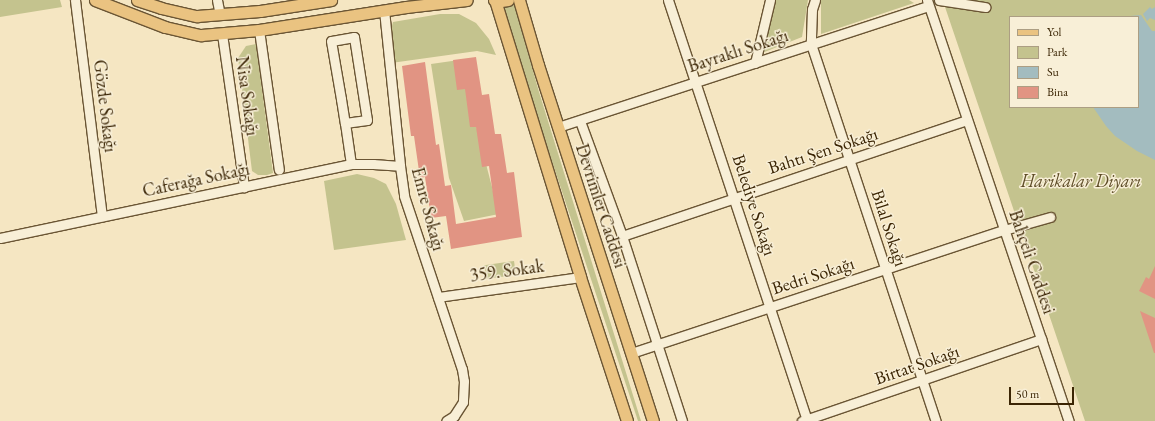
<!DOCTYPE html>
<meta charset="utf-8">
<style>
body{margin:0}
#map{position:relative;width:1155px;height:421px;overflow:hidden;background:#f5e6c2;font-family:"EB Garamond",serif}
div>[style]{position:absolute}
.green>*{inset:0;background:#c4c38e;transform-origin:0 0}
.water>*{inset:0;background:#a3bcbf}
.building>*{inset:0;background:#e19483}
.roads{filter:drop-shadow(1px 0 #6a5534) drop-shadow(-1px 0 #6a5534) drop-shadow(0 1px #6a5534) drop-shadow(0 -1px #6a5534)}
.minor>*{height:9px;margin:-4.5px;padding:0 4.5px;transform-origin:4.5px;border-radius:4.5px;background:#f8efd7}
.major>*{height:11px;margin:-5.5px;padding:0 5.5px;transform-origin:5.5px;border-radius:5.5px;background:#eac381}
span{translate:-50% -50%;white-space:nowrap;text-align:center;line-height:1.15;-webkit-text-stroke:3px #f8efd7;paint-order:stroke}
.street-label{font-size:18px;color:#3b2504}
.park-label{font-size:18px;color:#5d4c26;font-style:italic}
.legend{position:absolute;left:1009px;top:16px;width:130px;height:92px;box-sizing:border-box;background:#f8efd7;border:1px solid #ac9e83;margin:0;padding:5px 7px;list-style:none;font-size:12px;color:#3b2504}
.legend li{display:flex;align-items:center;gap:8px;height:20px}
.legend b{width:20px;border:1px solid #ac9e83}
.scale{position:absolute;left:1009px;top:387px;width:65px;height:18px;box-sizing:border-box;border:2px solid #3b2504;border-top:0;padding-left:5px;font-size:12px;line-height:14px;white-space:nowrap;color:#3b2504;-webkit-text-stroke:3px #f8efd7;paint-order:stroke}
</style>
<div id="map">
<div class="green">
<i style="clip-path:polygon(0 0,60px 0,62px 7px,0 17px)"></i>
<i style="clip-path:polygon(776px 0,808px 0,802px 37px,762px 53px)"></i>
<i style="clip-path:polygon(821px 0,909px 0,914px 3px,821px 34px)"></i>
<i style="clip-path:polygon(evenodd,945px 0,1155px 0,1155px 421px,1085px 421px,944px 4px,945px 0,1010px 17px,1138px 17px,1138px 107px,1010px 107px,1010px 17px)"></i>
<i style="clip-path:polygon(514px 4px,539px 92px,641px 421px,638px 421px,537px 116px,503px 8px)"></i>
<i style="clip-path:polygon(440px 14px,459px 14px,476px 23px,489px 39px,496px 55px,477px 51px,391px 63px,391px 30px,393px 22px)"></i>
<i style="clip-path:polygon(256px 44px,273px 173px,267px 175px,258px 175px,252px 171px,238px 58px,246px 46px)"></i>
<i style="clip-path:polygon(459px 60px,499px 214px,464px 221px,449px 178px,431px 64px)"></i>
<i style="clip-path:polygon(357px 174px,374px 178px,386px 184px,396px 204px,406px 240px,334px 250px,324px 181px)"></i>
<i style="left:514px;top:261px;width:14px;height:30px;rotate:82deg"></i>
</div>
<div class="water">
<i style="clip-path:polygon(1150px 7px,1152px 9px,1155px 7px,1155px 20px,1150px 18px,1147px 21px,1143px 14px)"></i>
<i style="clip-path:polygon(1141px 15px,1152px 31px,1155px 31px,1155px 160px,1137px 151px,1115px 136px,1106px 126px,1093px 107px,1138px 107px,1138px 17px,1120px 17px)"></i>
</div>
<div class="building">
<i style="clip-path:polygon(476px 57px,482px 95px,489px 94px,495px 134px,501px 134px,507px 173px,514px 172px,522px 237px,451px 249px,446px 216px,431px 218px,425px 177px,420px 178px,414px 136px,411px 136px,402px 66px,425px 62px,436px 145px,439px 144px,445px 186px,451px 185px,456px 224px,496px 217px,489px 166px,482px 167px,476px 127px,470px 127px,465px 89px,457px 90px,453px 60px)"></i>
<i style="clip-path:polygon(1155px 266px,1155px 299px,1139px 291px,1146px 277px,1149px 279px)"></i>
<i style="clip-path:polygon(1140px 311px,1155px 318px,1155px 353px,1154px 353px)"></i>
</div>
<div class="roads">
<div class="minor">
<i style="left:75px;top:0;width:218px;rotate:82.9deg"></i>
<i style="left:217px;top:0;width:15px;rotate:79deg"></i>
<i style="left:668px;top:0;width:443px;rotate:71.7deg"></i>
<i style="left:815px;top:0;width:9px;rotate:108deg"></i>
<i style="left:812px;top:9px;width:35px;rotate:92deg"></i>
<i style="left:811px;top:44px;width:397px;rotate:71.7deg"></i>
<i style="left:927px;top:0;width:444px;rotate:71.4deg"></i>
<i style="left:939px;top:0;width:47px;rotate:8.7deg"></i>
<i style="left:384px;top:10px;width:157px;rotate:84.1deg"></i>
<i style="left:400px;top:166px;width:30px;rotate:82deg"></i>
<i style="left:404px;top:196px;width:182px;rotate:71.5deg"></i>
<i style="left:462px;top:369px;width:12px;rotate:81deg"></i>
<i style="left:464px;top:381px;width:21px;rotate:93deg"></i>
<i style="left:463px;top:402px;width:17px;rotate:123deg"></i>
<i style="left:454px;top:416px;width:9px;rotate:148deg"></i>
<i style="left:259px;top:30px;width:141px;rotate:81.9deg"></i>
<i style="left:222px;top:34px;width:155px;rotate:81.8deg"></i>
<i style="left:755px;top:63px;width:65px;rotate:-76.6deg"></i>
<i style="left:580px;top:121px;width:122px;rotate:69.9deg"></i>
<i style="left:622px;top:236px;width:194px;rotate:72deg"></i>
<i style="left:345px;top:123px;width:22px;rotate:-8deg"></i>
<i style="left:367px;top:120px;width:84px;rotate:-98.9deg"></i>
<i style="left:354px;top:37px;width:23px;rotate:170deg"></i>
<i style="left:331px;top:41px;width:59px;rotate:80.2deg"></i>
<i style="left:341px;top:99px;width:24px;rotate:81deg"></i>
<i style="left:345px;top:123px;width:41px;rotate:81.7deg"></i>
<i style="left:558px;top:127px;width:389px;rotate:-18.1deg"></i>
<i style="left:622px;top:236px;width:364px;rotate:-18.6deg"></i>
<i style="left:0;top:238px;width:359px;rotate:-11.9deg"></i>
<i style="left:351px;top:164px;width:22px"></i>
<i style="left:373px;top:164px;width:27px;rotate:4deg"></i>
<i style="left:438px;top:297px;width:143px;rotate:-8deg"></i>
<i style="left:631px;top:353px;width:393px;rotate:-18.3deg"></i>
<i style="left:1004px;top:230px;width:48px;rotate:-15.8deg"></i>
<i style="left:802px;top:421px;width:253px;rotate:-18.9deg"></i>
</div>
<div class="major">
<i style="left:95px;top:0;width:75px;rotate:21.1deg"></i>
<i style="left:165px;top:27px;width:37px;rotate:13deg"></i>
<i style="left:201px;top:35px;width:58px;rotate:-4.9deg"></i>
<i style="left:259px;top:30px;width:149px;rotate:-8.9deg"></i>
<i style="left:406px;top:7px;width:61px;rotate:-6.5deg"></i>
<i style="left:137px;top:0;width:25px;rotate:18deg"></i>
<i style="left:161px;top:8px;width:37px;rotate:13deg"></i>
<i style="left:197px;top:16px;width:63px;rotate:-4.5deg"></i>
<i style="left:260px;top:11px;width:72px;rotate:-8.8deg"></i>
<i style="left:494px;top:0;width:7px;rotate:8deg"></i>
<i style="left:501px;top:1px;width:7px;rotate:-8deg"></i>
<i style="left:495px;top:0;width:290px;rotate:72.9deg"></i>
<i style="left:580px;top:277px;width:151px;rotate:71.9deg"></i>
<i style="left:519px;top:0;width:68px;rotate:73.7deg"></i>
<i style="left:538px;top:65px;width:374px;rotate:72.1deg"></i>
</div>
</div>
<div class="street-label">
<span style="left:738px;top:51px;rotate:-18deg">Bayraklı Sokağı</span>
<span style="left:247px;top:96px;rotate:82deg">Nisa Sokağı</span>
<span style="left:105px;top:106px;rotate:83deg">Gözde Sokağı</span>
<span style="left:823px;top:151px;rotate:-18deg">Bahtı Şen Sokağı</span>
<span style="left:196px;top:180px;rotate:-12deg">Caferağa Sokağı</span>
<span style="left:754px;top:205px;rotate:72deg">Belediye Sokağı</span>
<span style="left:601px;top:206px;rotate:72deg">Devrimler Caddesi</span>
<span style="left:428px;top:209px;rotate:75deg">Emre Sokağı</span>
<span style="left:889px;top:228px;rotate:72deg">Bilal Sokağı</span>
<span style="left:1032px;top:262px;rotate:71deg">Bahçeli Caddesi</span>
<span style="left:507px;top:271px;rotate:-8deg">359. Sokak</span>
<span style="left:813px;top:276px;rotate:-18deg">Bedri Sokağı</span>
<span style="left:917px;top:365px;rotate:-19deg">Birtat Sokağı</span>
</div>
<div class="park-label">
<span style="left:1081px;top:181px">Harikalar Diyarı</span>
</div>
<ul class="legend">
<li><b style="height:5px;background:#eac381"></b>Yol</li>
<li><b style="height:11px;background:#c4c38e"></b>Park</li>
<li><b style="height:11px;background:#a3bcbf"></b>Su</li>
<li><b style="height:11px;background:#e19483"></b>Bina</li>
</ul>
<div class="scale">50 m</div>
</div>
